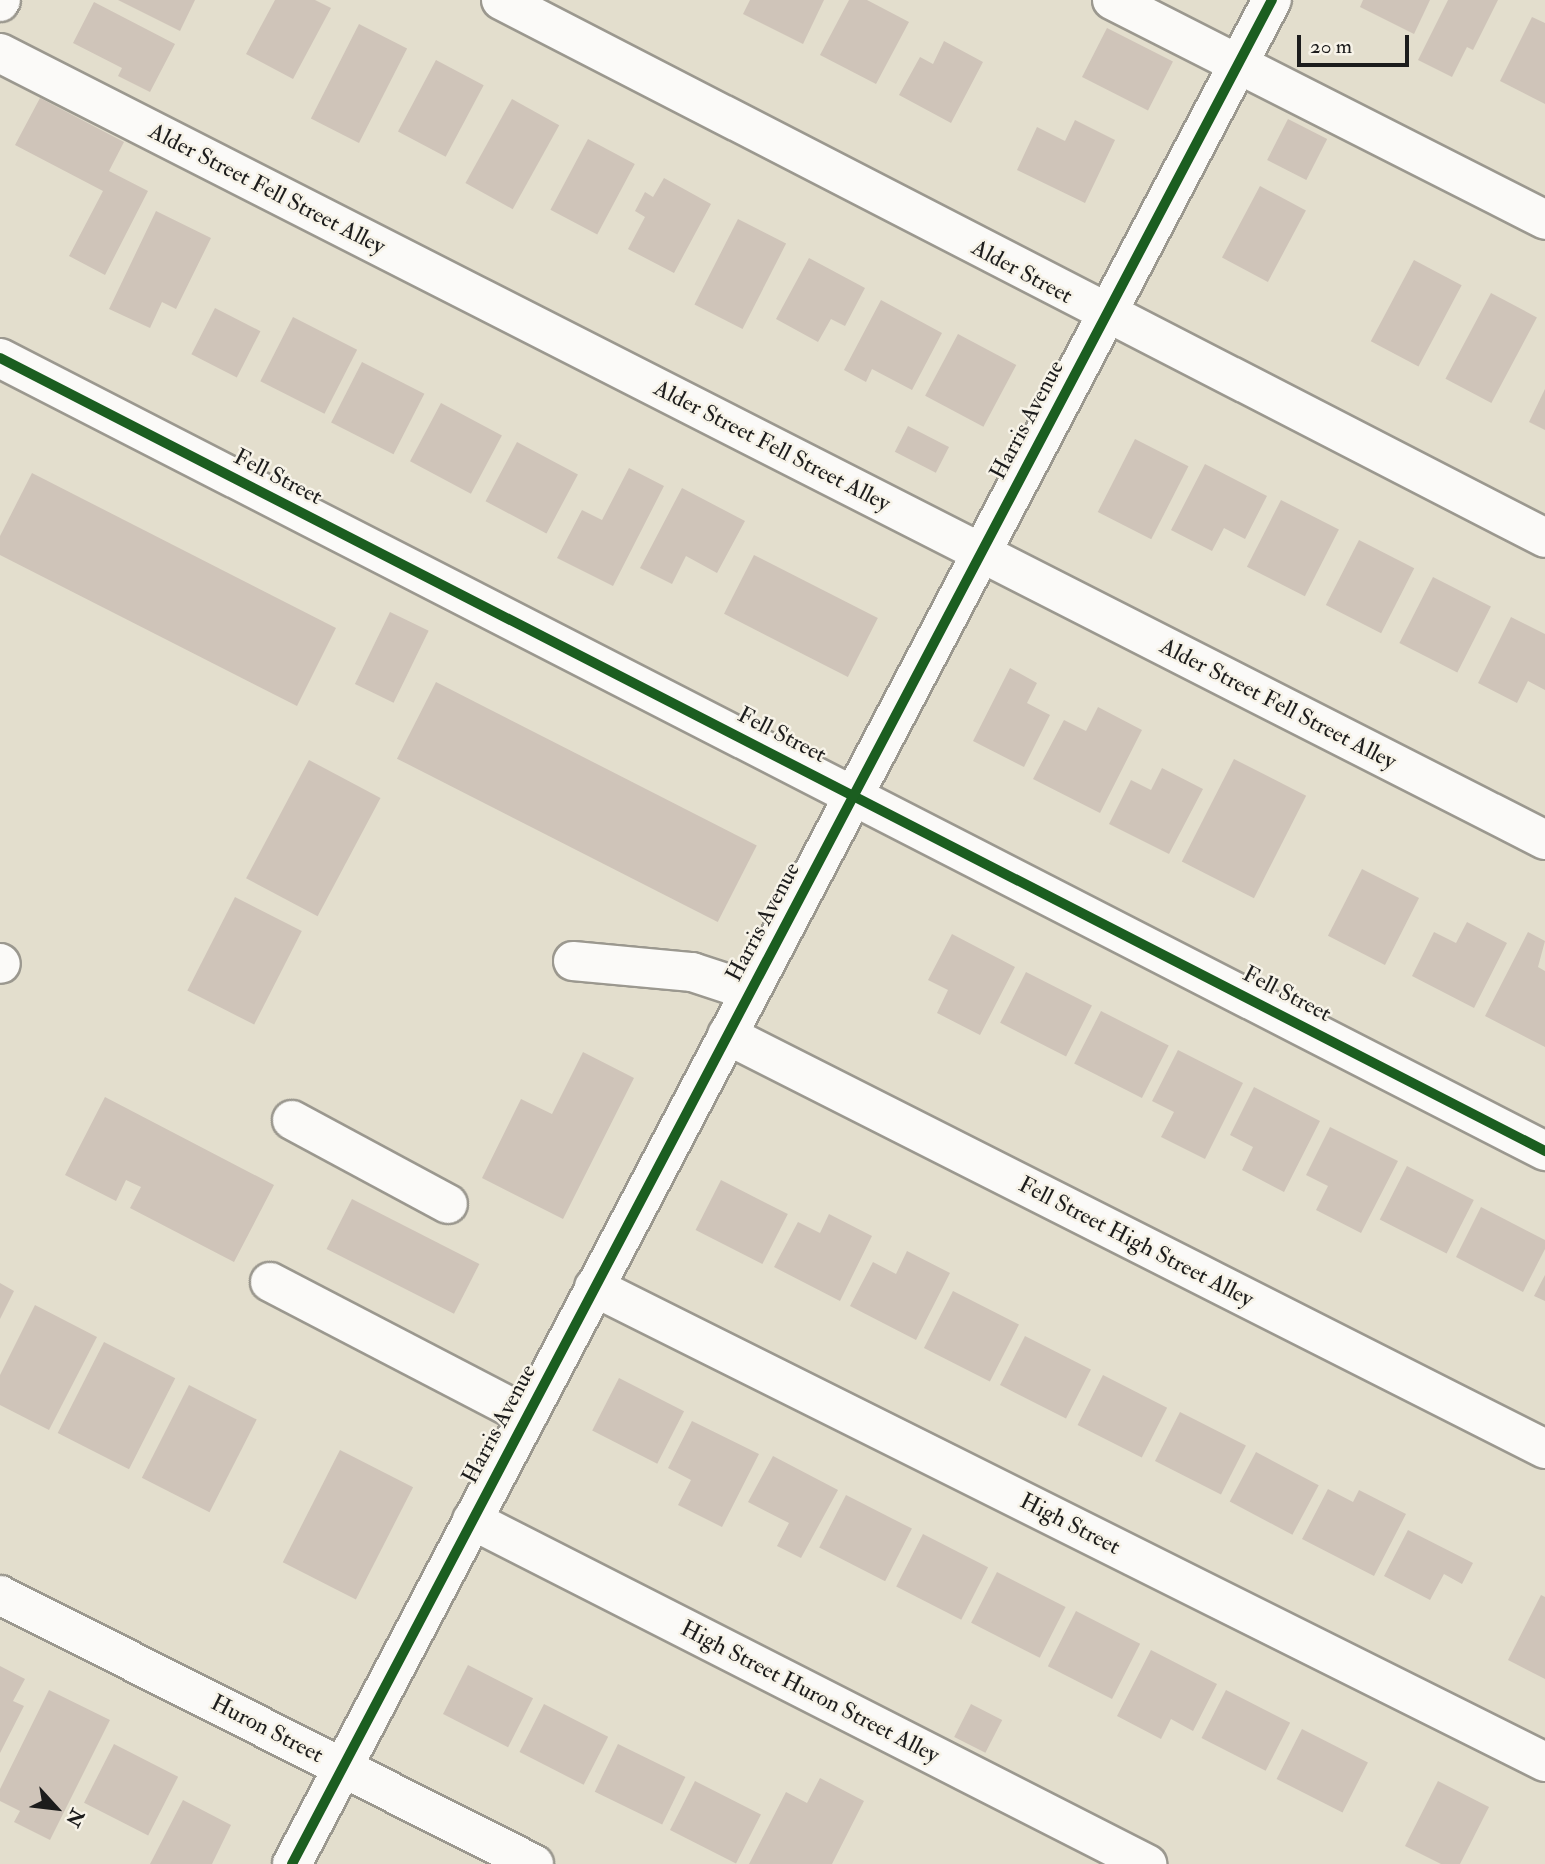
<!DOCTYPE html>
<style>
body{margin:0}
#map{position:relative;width:1545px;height:1864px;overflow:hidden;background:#e3decd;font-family:"IM FELL Double Pica",serif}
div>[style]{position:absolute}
.building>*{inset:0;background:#cfc4b9;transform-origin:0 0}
.roads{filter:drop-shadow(2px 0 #9b988f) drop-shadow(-2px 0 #9b988f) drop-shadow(0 2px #9b988f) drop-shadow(0 -2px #9b988f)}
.minor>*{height:38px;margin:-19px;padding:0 19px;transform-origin:19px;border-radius:19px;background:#fbfaf8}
.cycleway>*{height:10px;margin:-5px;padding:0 5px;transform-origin:5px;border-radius:5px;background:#1b5e20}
span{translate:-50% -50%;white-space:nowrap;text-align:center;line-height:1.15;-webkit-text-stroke:5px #f7f3e8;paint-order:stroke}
.street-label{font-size:23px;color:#1c1c1c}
.north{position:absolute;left:21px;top:1773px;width:70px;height:70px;-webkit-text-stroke:5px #f7f3e8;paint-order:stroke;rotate:117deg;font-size:19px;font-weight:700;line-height:28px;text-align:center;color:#1c1c1c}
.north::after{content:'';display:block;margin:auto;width:24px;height:32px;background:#1c1c1c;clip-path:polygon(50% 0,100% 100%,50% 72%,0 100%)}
.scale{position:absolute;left:1297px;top:35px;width:112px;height:32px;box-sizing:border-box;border:4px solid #1c1c1c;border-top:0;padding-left:9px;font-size:21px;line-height:24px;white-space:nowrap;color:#1c1c1c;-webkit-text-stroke:5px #f7f3e8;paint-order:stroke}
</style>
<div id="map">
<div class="building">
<i style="clip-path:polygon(118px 0,195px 0,180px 31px)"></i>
<i style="clip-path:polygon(275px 0,315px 0,331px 8px,293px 79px,246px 54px)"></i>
<i style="clip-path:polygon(750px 0,824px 0,803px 44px,743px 14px)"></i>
<i style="clip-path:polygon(849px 0,867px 0,909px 22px,876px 84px,820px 55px)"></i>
<i style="clip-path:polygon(1363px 0,1430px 0,1414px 34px,1360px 7px)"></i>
<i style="clip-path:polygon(1448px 0,1498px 0,1473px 50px,1467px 47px,1452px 77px,1418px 60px)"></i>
<i style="clip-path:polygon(94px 2px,175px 44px,150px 92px,118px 76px,122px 68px,73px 43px)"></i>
<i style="clip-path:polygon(1532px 17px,1545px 23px,1545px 104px,1500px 81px)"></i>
<i style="left:359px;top:24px;width:54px;height:106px;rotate:27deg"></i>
<i style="left:1107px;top:28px;width:74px;height:55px;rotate:27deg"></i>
<i style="clip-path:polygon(944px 41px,983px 62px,951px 123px,899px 95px,920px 57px,933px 64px)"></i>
<i style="left:436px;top:60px;width:54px;height:81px;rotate:28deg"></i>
<i style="clip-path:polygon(40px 98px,124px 142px,109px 171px,148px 191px,105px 275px,69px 256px,103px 191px,15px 145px)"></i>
<i style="left:512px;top:99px;width:54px;height:96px;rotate:29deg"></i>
<i style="left:1288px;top:119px;width:44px;height:46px;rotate:27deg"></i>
<i style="clip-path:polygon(1075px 120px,1115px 140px,1085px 203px,1017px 170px,1037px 127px,1065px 141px)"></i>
<i style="left:588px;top:139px;width:53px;height:80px;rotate:28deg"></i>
<i style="clip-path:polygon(664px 178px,711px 204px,674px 273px,628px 249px,645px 217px,635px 211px,645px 192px,653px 197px)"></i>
<i style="left:1260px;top:186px;width:52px;height:81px;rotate:28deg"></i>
<i style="clip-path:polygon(156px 211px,211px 238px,176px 309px,162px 302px,150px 328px,109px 309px)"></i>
<i style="left:738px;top:219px;width:54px;height:96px;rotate:27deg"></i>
<i style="clip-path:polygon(809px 258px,865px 288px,845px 326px,831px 319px,818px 342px,776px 319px)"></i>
<i style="left:1414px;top:260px;width:54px;height:92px;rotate:28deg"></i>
<i style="left:1491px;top:293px;width:52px;height:97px;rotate:28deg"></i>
<i style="clip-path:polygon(881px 300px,942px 333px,912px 390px,872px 369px,866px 382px,844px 370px)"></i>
<i style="left:215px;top:308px;width:51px;height:52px;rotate:27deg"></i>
<i style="left:293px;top:317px;width:72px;height:72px;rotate:27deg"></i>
<i style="left:958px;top:334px;width:66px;height:70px;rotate:28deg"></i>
<i style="left:362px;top:362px;width:70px;height:68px;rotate:27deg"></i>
<i style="clip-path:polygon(1545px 389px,1545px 430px,1529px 422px)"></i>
<i style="left:441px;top:403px;width:69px;height:66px;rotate:28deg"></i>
<i style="left:908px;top:426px;width:46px;height:29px;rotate:27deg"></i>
<i style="left:1135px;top:439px;width:60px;height:82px;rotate:27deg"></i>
<i style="left:517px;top:442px;width:69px;height:67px;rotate:28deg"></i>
<i style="clip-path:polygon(1205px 464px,1267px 496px,1245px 539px,1224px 528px,1212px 551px,1171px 530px)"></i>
<i style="clip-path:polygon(629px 468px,664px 486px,613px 586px,557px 558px,582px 510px,602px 520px)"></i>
<i style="clip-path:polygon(32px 473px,336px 628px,297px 706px,0 555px,0 536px)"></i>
<i style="clip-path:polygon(682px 488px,745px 521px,717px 573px,686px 556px,672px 584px,640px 568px)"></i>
<i style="left:1281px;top:500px;width:65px;height:75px;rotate:27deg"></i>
<i style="left:1359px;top:540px;width:62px;height:73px;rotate:27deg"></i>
<i style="left:754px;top:555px;width:139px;height:66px;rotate:27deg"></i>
<i style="left:1433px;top:577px;width:65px;height:74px;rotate:27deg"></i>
<i style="left:390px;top:612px;width:43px;height:80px;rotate:26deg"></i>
<i style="clip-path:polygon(1511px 617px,1545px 634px,1545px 690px,1528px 681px,1517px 703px,1478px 683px)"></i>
<i style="clip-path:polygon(1010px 668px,1037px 683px,1027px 703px,1050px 715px,1024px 767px,973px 741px)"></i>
<i style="left:436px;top:682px;width:360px;height:86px;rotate:27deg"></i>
<i style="clip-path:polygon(1098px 707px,1142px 730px,1100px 813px,1033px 779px,1064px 720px,1086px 731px)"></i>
<i style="left:1234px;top:759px;width:81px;height:115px;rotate:27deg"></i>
<i style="left:309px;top:760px;width:81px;height:134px;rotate:28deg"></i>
<i style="clip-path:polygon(1162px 768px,1203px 789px,1169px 854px,1109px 824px,1131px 780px,1151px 790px)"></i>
<i style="left:1362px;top:869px;width:64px;height:75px;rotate:27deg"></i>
<i style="left:235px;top:897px;width:75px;height:105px;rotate:27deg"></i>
<i style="clip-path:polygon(1467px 922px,1507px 943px,1474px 1008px,1412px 976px,1434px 932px,1456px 943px)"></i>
<i style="clip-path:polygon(1528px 932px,1545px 941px,1538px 967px,1545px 971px,1545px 1047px,1485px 1016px)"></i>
<i style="clip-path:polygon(952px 934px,1015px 967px,980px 1035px,937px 1013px,948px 990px,928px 980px)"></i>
<i style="left:1026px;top:972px;width:74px;height:57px;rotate:27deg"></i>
<i style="left:1101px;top:1011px;width:76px;height:59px;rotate:27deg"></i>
<i style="clip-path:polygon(1178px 1050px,1243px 1083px,1205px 1159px,1161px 1137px,1174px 1112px,1152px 1101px)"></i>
<i style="clip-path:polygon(583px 1052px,634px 1078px,563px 1219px,482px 1178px,521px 1099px,552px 1114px)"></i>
<i style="clip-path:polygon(1254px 1087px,1320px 1121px,1284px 1192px,1242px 1170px,1253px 1147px,1230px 1135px)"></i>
<i style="clip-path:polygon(105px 1097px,274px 1185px,234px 1262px,130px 1208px,141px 1187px,126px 1180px,116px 1201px,65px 1175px)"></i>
<i style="clip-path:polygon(1330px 1127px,1398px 1161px,1361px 1233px,1316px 1210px,1328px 1186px,1306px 1175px)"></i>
<i style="left:1407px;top:1166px;width:75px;height:60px;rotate:27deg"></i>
<i style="left:721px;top:1180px;width:75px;height:56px;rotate:27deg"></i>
<i style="left:352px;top:1199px;width:143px;height:56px;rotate:27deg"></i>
<i style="clip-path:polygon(1481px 1207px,1545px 1240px,1545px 1249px,1523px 1292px,1456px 1257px)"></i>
<i style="clip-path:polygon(829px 1214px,872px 1236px,840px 1301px,774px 1267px,798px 1222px,820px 1233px)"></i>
<i style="clip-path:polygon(907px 1251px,950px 1273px,916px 1340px,850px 1306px,873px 1262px,896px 1274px)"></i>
<i style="clip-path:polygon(1545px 1275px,1545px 1301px,1534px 1296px)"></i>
<i style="clip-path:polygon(0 1283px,14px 1291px,0 1319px)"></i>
<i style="left:953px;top:1291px;width:74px;height:64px;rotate:27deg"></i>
<i style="clip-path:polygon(35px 1305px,97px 1337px,49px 1430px,0 1405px,0 1375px)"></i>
<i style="left:1025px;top:1336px;width:74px;height:55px;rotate:27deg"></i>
<i style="left:104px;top:1342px;width:80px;height:102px;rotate:27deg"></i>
<i style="left:1103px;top:1375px;width:72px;height:56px;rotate:27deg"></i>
<i style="left:619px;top:1378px;width:73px;height:59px;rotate:27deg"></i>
<i style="left:189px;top:1385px;width:76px;height:104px;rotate:27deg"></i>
<i style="left:1180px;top:1412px;width:74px;height:55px;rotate:27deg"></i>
<i style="clip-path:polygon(692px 1421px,759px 1454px,722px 1527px,678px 1505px,691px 1480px,668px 1468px)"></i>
<i style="left:340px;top:1450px;width:82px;height:126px;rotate:27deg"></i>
<i style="left:1256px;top:1452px;width:71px;height:56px;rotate:28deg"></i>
<i style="clip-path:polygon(773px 1456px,838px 1490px,801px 1558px,777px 1546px,789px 1523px,748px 1502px)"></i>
<i style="clip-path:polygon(1328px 1489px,1353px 1502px,1359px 1490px,1406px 1514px,1374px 1576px,1302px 1539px)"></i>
<i style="left:846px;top:1495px;width:74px;height:59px;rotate:27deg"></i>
<i style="clip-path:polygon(1408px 1530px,1473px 1563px,1462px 1584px,1444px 1574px,1430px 1600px,1384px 1576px)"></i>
<i style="left:923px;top:1534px;width:73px;height:59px;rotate:27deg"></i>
<i style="left:997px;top:1572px;width:77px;height:57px;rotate:27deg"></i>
<i style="clip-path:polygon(1541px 1595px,1545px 1597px,1545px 1679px,1508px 1660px)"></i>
<i style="left:1076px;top:1611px;width:72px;height:62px;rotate:27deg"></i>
<i style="clip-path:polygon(1151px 1650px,1217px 1684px,1193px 1731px,1171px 1719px,1161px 1739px,1117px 1716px)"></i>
<i style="left:468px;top:1665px;width:73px;height:55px;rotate:27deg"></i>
<i style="clip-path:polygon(0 1666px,25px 1679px,13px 1701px,24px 1706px,0 1753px)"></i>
<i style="clip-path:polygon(49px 1690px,110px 1720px,50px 1840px,14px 1822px,20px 1811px,0 1801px,0 1789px)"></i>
<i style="left:1226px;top:1690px;width:72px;height:54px;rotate:27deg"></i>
<i style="left:544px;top:1704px;width:72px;height:54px;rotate:27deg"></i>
<i style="left:971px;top:1704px;width:35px;height:37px;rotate:27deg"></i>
<i style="left:1302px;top:1729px;width:74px;height:56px;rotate:27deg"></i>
<i style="left:114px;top:1744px;width:72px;height:66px;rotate:27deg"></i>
<i style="left:618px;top:1744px;width:75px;height:53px;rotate:26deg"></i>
<i style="clip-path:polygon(820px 1778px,864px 1801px,832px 1864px,749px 1864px,786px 1792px,807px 1803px)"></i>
<i style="left:695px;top:1781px;width:74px;height:55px;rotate:27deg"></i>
<i style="clip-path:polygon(1438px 1781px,1489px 1807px,1460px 1864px,1441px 1864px,1405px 1846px)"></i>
<i style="clip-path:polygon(183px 1800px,231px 1825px,212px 1864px,150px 1864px)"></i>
</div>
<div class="roads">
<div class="minor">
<i style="left:501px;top:0;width:1174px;rotate:27.26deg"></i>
<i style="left:1112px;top:0;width:486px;rotate:26.9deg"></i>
<i style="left:0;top:2px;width:2px;rotate:-63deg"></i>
<i style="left:0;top:53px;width:1734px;rotate:26.99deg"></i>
<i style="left:0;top:358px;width:1737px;rotate:27.17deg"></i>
<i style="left:573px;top:961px;width:120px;rotate:5.3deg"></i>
<i style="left:692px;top:972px;width:61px;rotate:18.1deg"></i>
<i style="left:0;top:963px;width:1px;rotate:45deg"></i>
<i style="left:727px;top:1035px;width:917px;rotate:26.84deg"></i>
<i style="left:292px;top:1120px;width:177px;rotate:28.3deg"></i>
<i style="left:270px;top:1282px;width:290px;rotate:27.5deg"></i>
<i style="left:594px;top:1287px;width:1063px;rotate:26.54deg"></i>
<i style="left:472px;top:1520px;width:758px;rotate:27deg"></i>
<i style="left:0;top:1595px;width:598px;rotate:26.74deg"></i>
<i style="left:292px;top:1864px;width:2106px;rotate:-62.27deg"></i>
</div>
</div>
<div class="cycleway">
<i style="left:0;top:358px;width:1737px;rotate:27.17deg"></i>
<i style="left:292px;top:1864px;width:2106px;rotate:-62.27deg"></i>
</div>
<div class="street-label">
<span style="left:267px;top:189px;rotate:27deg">Alder Street Fell Street Alley</span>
<span style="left:1022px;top:272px;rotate:28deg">Alder Street</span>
<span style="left:1027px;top:420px;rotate:-62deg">Harris Avenue</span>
<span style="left:772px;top:446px;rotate:27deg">Alder Street Fell Street Alley</span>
<span style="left:278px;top:477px;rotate:27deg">Fell Street</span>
<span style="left:1278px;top:704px;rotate:27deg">Alder Street Fell Street Alley</span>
<span style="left:782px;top:735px;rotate:27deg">Fell Street</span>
<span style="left:763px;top:922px;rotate:-62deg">Harris Avenue</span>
<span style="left:1287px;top:994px;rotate:27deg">Fell Street</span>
<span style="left:1136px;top:1242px;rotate:27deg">Fell Street High Street Alley</span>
<span style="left:499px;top:1424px;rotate:-62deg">Harris Avenue</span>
<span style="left:1070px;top:1524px;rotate:27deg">High Street</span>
<span style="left:810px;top:1692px;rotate:27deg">High Street Huron Street Alley</span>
<span style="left:267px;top:1729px;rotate:27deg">Huron Street</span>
</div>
<div class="north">N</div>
<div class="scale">20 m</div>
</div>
